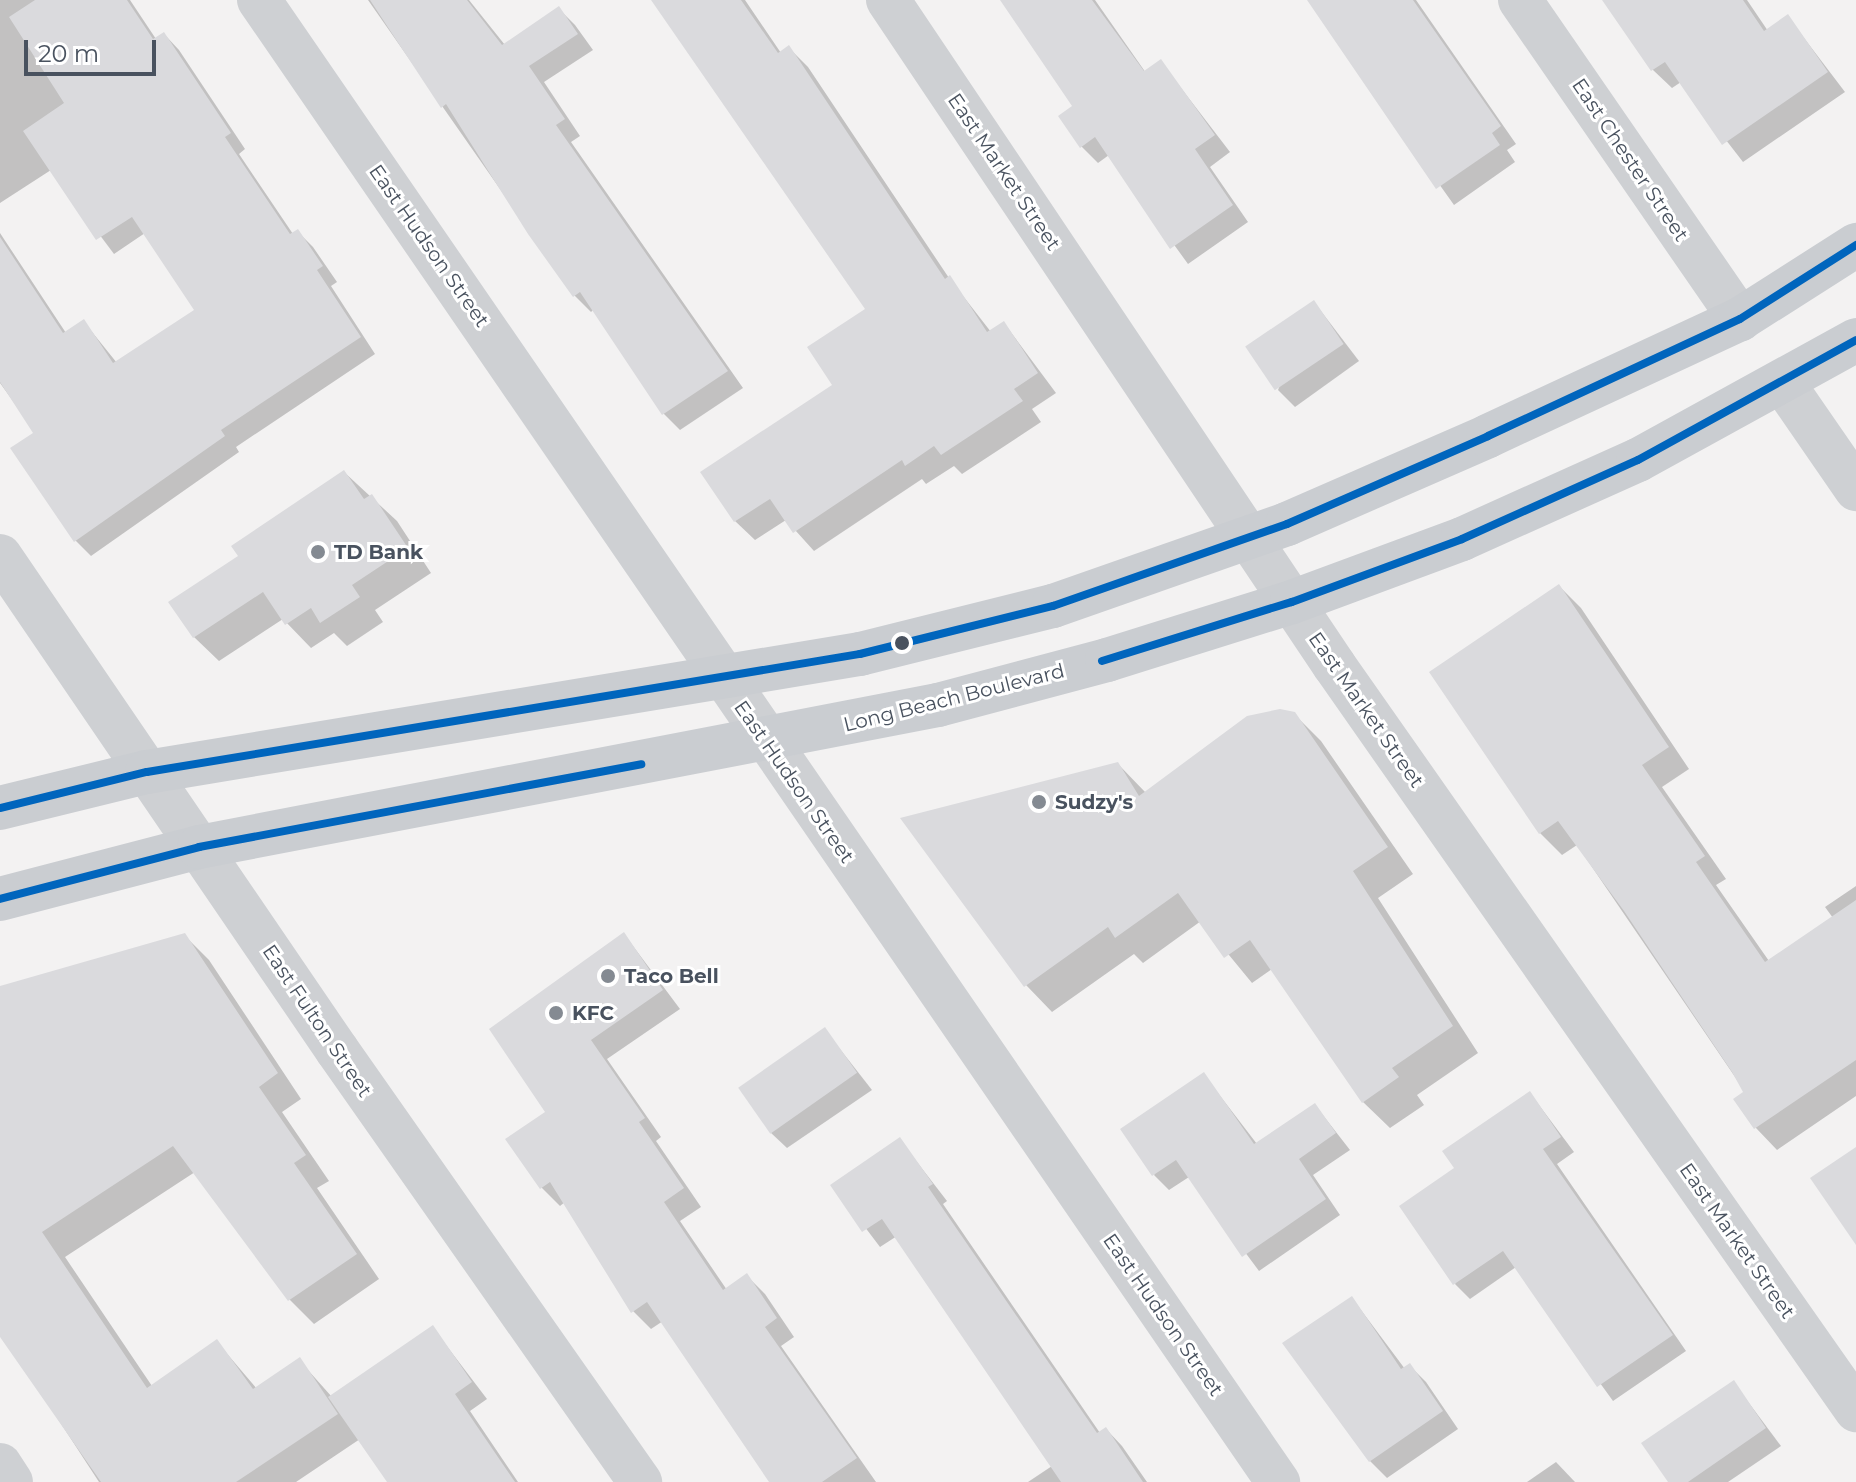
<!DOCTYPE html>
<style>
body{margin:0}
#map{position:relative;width:1856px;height:1482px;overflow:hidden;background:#f3f2f2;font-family:Montserrat,sans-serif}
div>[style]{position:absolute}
.shadow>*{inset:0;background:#0003}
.building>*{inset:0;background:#dadadd;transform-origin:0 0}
.minor>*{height:44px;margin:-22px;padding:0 22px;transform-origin:22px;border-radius:22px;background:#ced0d3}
.major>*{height:44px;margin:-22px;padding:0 22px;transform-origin:22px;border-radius:22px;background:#cacdd1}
.bus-1>*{height:8px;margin:-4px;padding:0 4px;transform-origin:4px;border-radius:4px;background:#0065bd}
.dots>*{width:22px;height:22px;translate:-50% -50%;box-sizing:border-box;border:4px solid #fff;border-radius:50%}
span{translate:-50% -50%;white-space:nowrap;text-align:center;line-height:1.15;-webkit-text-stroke:6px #fff;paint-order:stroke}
.street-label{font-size:20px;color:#49525f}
.poi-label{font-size:20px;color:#49525f;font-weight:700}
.left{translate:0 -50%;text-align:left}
.scale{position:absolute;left:24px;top:40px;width:132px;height:36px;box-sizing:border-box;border:4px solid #49525f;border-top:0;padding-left:10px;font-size:24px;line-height:28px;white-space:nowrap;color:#49525f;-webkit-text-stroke:6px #fff;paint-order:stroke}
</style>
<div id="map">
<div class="shadow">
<i style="clip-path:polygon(0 0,130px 0,156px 39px,164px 34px,179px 50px,245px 149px,239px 154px,293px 234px,297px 231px,313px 247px,337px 282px,331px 286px,375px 354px,236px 447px,239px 452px,91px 556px,75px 540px,36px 433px,0 383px,0 233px,66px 333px,84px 322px,117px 363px,197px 310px,145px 233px,114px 254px,51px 170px,0 203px)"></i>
<i style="clip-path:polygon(368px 0,469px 0,505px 45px,559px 9px,575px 25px,593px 50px,544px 82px,580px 136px,571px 142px,743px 388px,680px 430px,664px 414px,594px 309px,591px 312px,574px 295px)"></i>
<i style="clip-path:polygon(655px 0,745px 0,781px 53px,789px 48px,808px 67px,949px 278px,991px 332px,1004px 323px,1056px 393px,1032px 409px,1041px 422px,962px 474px,954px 466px,926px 484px,922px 479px,814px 551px,786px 520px,755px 540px,735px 521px,835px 385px,868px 310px)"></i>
<i style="clip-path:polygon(1002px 0,1095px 0,1146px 73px,1161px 62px,1230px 152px,1210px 167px,1248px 222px,1188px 264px,1109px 155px,1098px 163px,1081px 146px,1075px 107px)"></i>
<i style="clip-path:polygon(1308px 0,1416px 0,1516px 144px,1507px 150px,1515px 162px,1454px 205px)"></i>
<i style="clip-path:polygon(1604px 0,1747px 0,1768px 31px,1788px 17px,1845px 92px,1743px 162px,1681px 82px,1672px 88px,1653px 70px)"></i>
<i style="clip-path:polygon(1314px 302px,1359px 361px,1295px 407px,1278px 390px)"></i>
<i style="clip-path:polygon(344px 472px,397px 521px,431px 573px,375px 610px,383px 622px,347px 646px,334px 633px,311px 648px,283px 619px,219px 661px,194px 637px,240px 557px)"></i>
<i style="clip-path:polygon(1559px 586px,1581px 608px,1689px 769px,1662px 787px,1726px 879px,1716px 885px,1769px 961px,1833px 918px,1825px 907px,1856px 886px,1856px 1096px,1777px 1150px,1756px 1128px,1746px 1093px,1577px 845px,1562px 855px,1540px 833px,1432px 672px)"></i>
<i style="clip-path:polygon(1294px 714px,1321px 741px,1413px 874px,1378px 898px,1478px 1053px,1417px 1095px,1424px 1105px,1390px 1128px,1363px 1102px,1272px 969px,1252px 983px,1201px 921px,1143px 963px,1134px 954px,1052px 1012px,1026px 985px,1118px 764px,1146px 793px)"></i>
<i style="clip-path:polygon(624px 934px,680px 1009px,607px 1059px,661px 1137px,656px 1141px,701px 1207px,680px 1221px,727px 1290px,747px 1276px,765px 1294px,794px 1337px,781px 1346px,876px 1482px,772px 1482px,663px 1321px,651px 1329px,633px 1311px,565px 1202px,560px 1206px,542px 1188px,508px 1139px,548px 1112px)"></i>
<i style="clip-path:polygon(184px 935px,209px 960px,301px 1099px,282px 1112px,329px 1181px,317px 1188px,379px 1279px,314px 1324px,290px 1300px,195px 1172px,65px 1257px,152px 1386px,217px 1342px,257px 1389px,299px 1360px,332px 1397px,433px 1328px,487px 1399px,470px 1411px,518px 1482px,389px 1482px,360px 1439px,296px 1482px,99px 1482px,0 1330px,0 988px)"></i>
<i style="clip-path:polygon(825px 1030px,872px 1090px,787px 1148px,770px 1132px)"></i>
<i style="clip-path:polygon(1204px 1075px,1257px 1144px,1315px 1105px,1350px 1150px,1313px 1175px,1340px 1215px,1259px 1271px,1189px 1177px,1169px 1190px,1154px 1175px)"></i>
<i style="clip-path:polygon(1530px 1093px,1574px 1152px,1557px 1164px,1686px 1351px,1613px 1401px,1516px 1267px,1470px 1299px,1455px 1284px)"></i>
<i style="clip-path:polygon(900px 1140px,947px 1201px,943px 1204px,1100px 1433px,1106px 1429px,1122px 1446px,1147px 1482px,1028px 1482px,1052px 1466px,897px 1236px,880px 1247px,833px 1185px)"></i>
<i style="clip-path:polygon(1352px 1298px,1405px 1369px,1410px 1366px,1426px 1382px,1458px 1429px,1387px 1478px,1370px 1461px)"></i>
<i style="clip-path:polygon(1734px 1383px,1781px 1446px,1728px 1482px,1670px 1482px)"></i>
<i style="clip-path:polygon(1556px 1462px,1575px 1482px,1527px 1482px)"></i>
</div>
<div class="building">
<i style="clip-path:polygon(35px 0,127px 0,153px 39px,164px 32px,231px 133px,225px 137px,290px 234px,298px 229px,323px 266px,317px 270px,361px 337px,221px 430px,225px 436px,74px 542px,10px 448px,33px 433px,0 382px,0 237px,63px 333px,84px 319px,113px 363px,194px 310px,132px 217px,96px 240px,23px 131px,64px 103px,9px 17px)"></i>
<i style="clip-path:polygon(370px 0,467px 0,502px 45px,559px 6px,578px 34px,529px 66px,565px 119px,556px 125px,728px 371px,662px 415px,580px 292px,573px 297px,528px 234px,446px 104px,441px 108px)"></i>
<i style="clip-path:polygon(651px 0,741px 0,778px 53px,789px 45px,945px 279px,950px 275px,987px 332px,1004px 321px,1038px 373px,1014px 389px,1023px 401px,941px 455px,934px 446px,905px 466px,902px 460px,793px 533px,770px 499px,734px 522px,700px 472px,832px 385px,807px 347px,865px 309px)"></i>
<i style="clip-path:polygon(1000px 0,1092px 0,1144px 71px,1161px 59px,1215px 135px,1195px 149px,1233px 205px,1170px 249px,1095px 137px,1080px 148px,1058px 116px,1072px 106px)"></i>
<i style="clip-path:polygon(1307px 0,1413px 0,1501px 126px,1492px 133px,1500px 145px,1436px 189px)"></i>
<i style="clip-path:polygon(1602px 0,1743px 0,1764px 31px,1788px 14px,1828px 72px,1722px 145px,1665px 62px,1651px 71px)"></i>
<i style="left:1314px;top:300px;width:53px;height:83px;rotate:56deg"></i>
<i style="clip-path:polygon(344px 470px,364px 499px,372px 494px,408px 548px,352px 585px,360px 597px,320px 623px,311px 608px,285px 625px,263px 592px,193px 638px,168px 602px,238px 556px,231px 546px)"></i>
<i style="clip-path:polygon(1559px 584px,1669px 747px,1642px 765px,1705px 856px,1696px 862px,1765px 962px,1856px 900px,1856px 1060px,1754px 1129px,1733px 1099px,1743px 1092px,1732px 1072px,1624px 911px,1558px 821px,1539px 834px,1429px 672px)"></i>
<i style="clip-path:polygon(1280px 709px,1295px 712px,1388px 847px,1353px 871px,1453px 1026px,1392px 1068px,1399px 1077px,1362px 1103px,1250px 940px,1224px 958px,1178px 893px,1115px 938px,1108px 927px,1024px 987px,900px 818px,1118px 762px,1139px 796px,1247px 716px)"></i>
<i style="clip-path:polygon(624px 932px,663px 990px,591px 1040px,645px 1118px,639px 1122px,684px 1188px,664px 1202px,723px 1290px,747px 1273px,777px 1318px,765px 1327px,857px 1458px,822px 1482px,769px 1482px,647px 1302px,631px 1313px,550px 1182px,540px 1189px,505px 1139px,545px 1112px,489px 1029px)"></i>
<i style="clip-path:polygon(185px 933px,278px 1073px,259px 1087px,306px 1155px,294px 1163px,357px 1254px,288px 1301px,173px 1146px,42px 1232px,147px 1388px,217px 1339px,253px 1389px,300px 1357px,338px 1414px,236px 1482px,101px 1482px,0 1337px,0 986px)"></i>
<i style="left:825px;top:1027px;width:56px;height:106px;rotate:55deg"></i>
<i style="clip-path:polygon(1204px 1072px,1254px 1144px,1315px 1103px,1336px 1133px,1299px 1159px,1326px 1199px,1242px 1257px,1176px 1160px,1152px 1176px,1120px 1129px)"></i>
<i style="clip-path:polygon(1530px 1091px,1561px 1137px,1543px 1149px,1673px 1335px,1597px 1387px,1503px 1251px,1453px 1285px,1399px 1206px,1454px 1168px,1442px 1151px)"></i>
<i style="clip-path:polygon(900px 1137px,933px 1184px,928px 1187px,1097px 1433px,1106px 1427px,1143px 1482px,1061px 1482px,882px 1219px,862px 1232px,830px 1185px)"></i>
<i style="clip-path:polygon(1856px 1147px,1856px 1245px,1810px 1178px)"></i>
<i style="clip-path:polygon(1352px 1296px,1401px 1369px,1410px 1363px,1443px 1411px,1369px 1462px,1282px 1343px)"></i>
<i style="clip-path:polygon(433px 1325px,472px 1382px,455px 1394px,515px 1482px,387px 1482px,328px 1397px)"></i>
<i style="clip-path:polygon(1734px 1380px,1766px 1428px,1688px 1482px,1668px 1482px,1641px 1443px)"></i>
</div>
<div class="minor">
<i style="left:259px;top:0;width:1799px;rotate:55.49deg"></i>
<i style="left:888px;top:0;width:801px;rotate:56.15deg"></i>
<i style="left:1334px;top:665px;width:910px;rotate:54.98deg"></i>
<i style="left:1520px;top:0;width:388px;rotate:55.4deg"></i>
<i style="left:1783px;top:383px;width:129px;rotate:55.4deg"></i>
<i style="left:0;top:556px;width:598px;rotate:55.7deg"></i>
<i style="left:337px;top:1050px;width:528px;rotate:54.95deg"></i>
<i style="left:0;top:1465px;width:20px;rotate:57deg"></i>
</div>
<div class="major">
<i style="left:0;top:808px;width:151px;rotate:-13.8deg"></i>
<i style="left:147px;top:772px;width:723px;rotate:-9.4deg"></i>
<i style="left:860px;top:654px;width:199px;rotate:-14deg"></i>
<i style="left:1053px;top:606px;width:248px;rotate:-19.3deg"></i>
<i style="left:1287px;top:524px;width:219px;rotate:-23.6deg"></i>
<i style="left:1488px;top:436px;width:278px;rotate:-24.9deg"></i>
<i style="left:1740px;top:319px;width:138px;rotate:-32.5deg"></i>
<i style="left:0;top:899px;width:206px;rotate:-14.6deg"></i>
<i style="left:199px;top:847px;width:753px;rotate:-10.88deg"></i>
<i style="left:938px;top:705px;width:175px;rotate:-14.9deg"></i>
<i style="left:1107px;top:660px;width:194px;rotate:-17.4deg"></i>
<i style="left:1292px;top:602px;width:181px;rotate:-20.3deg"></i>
<i style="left:1462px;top:539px;width:193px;rotate:-24.2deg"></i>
<i style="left:1638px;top:460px;width:249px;rotate:-28.8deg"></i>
</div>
<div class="bus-1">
<i style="left:1102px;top:661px;width:199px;rotate:-17.3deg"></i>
<i style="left:1292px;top:602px;width:181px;rotate:-20.3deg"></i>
<i style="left:1462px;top:539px;width:193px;rotate:-24.2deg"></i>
<i style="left:1638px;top:460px;width:249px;rotate:-28.8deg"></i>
<i style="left:0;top:808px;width:151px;rotate:-13.8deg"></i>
<i style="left:147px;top:772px;width:723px;rotate:-9.4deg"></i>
<i style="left:860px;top:654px;width:199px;rotate:-14deg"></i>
<i style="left:1053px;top:606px;width:248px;rotate:-19.3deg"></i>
<i style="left:1287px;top:524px;width:219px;rotate:-23.6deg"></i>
<i style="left:1488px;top:436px;width:278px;rotate:-24.9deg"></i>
<i style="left:1740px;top:319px;width:138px;rotate:-32.5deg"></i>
<i style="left:0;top:899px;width:206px;rotate:-14.6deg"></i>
<i style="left:199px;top:847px;width:450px;rotate:-10.6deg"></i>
</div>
<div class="dots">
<i style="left:318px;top:552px;background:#848a92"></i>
<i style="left:902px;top:643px;background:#49525f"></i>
<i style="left:1039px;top:802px;background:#848a92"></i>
<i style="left:608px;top:976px;background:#848a92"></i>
<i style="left:556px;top:1013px;background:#848a92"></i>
</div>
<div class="street-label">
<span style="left:1630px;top:160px;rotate:56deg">East Chester Street</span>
<span style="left:1004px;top:172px;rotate:56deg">East Market Street</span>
<span style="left:429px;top:246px;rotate:55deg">East Hudson Street</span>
<span style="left:954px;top:698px;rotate:-14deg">Long Beach Boulevard</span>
<span style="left:1366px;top:710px;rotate:55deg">East Market Street</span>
<span style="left:794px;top:782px;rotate:55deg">East Hudson Street</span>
<span style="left:317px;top:1021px;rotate:56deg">East Fulton Street</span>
<span style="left:1737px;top:1241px;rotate:55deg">East Market Street</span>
<span style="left:1163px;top:1315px;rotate:55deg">East Hudson Street</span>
</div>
<div class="poi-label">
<span class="left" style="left:334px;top:552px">TD Bank</span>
<span class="left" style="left:1055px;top:802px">Sudzy's</span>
<span class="left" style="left:624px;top:976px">Taco Bell</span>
<span class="left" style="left:572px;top:1013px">KFC</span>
</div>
<div class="scale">20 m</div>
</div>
